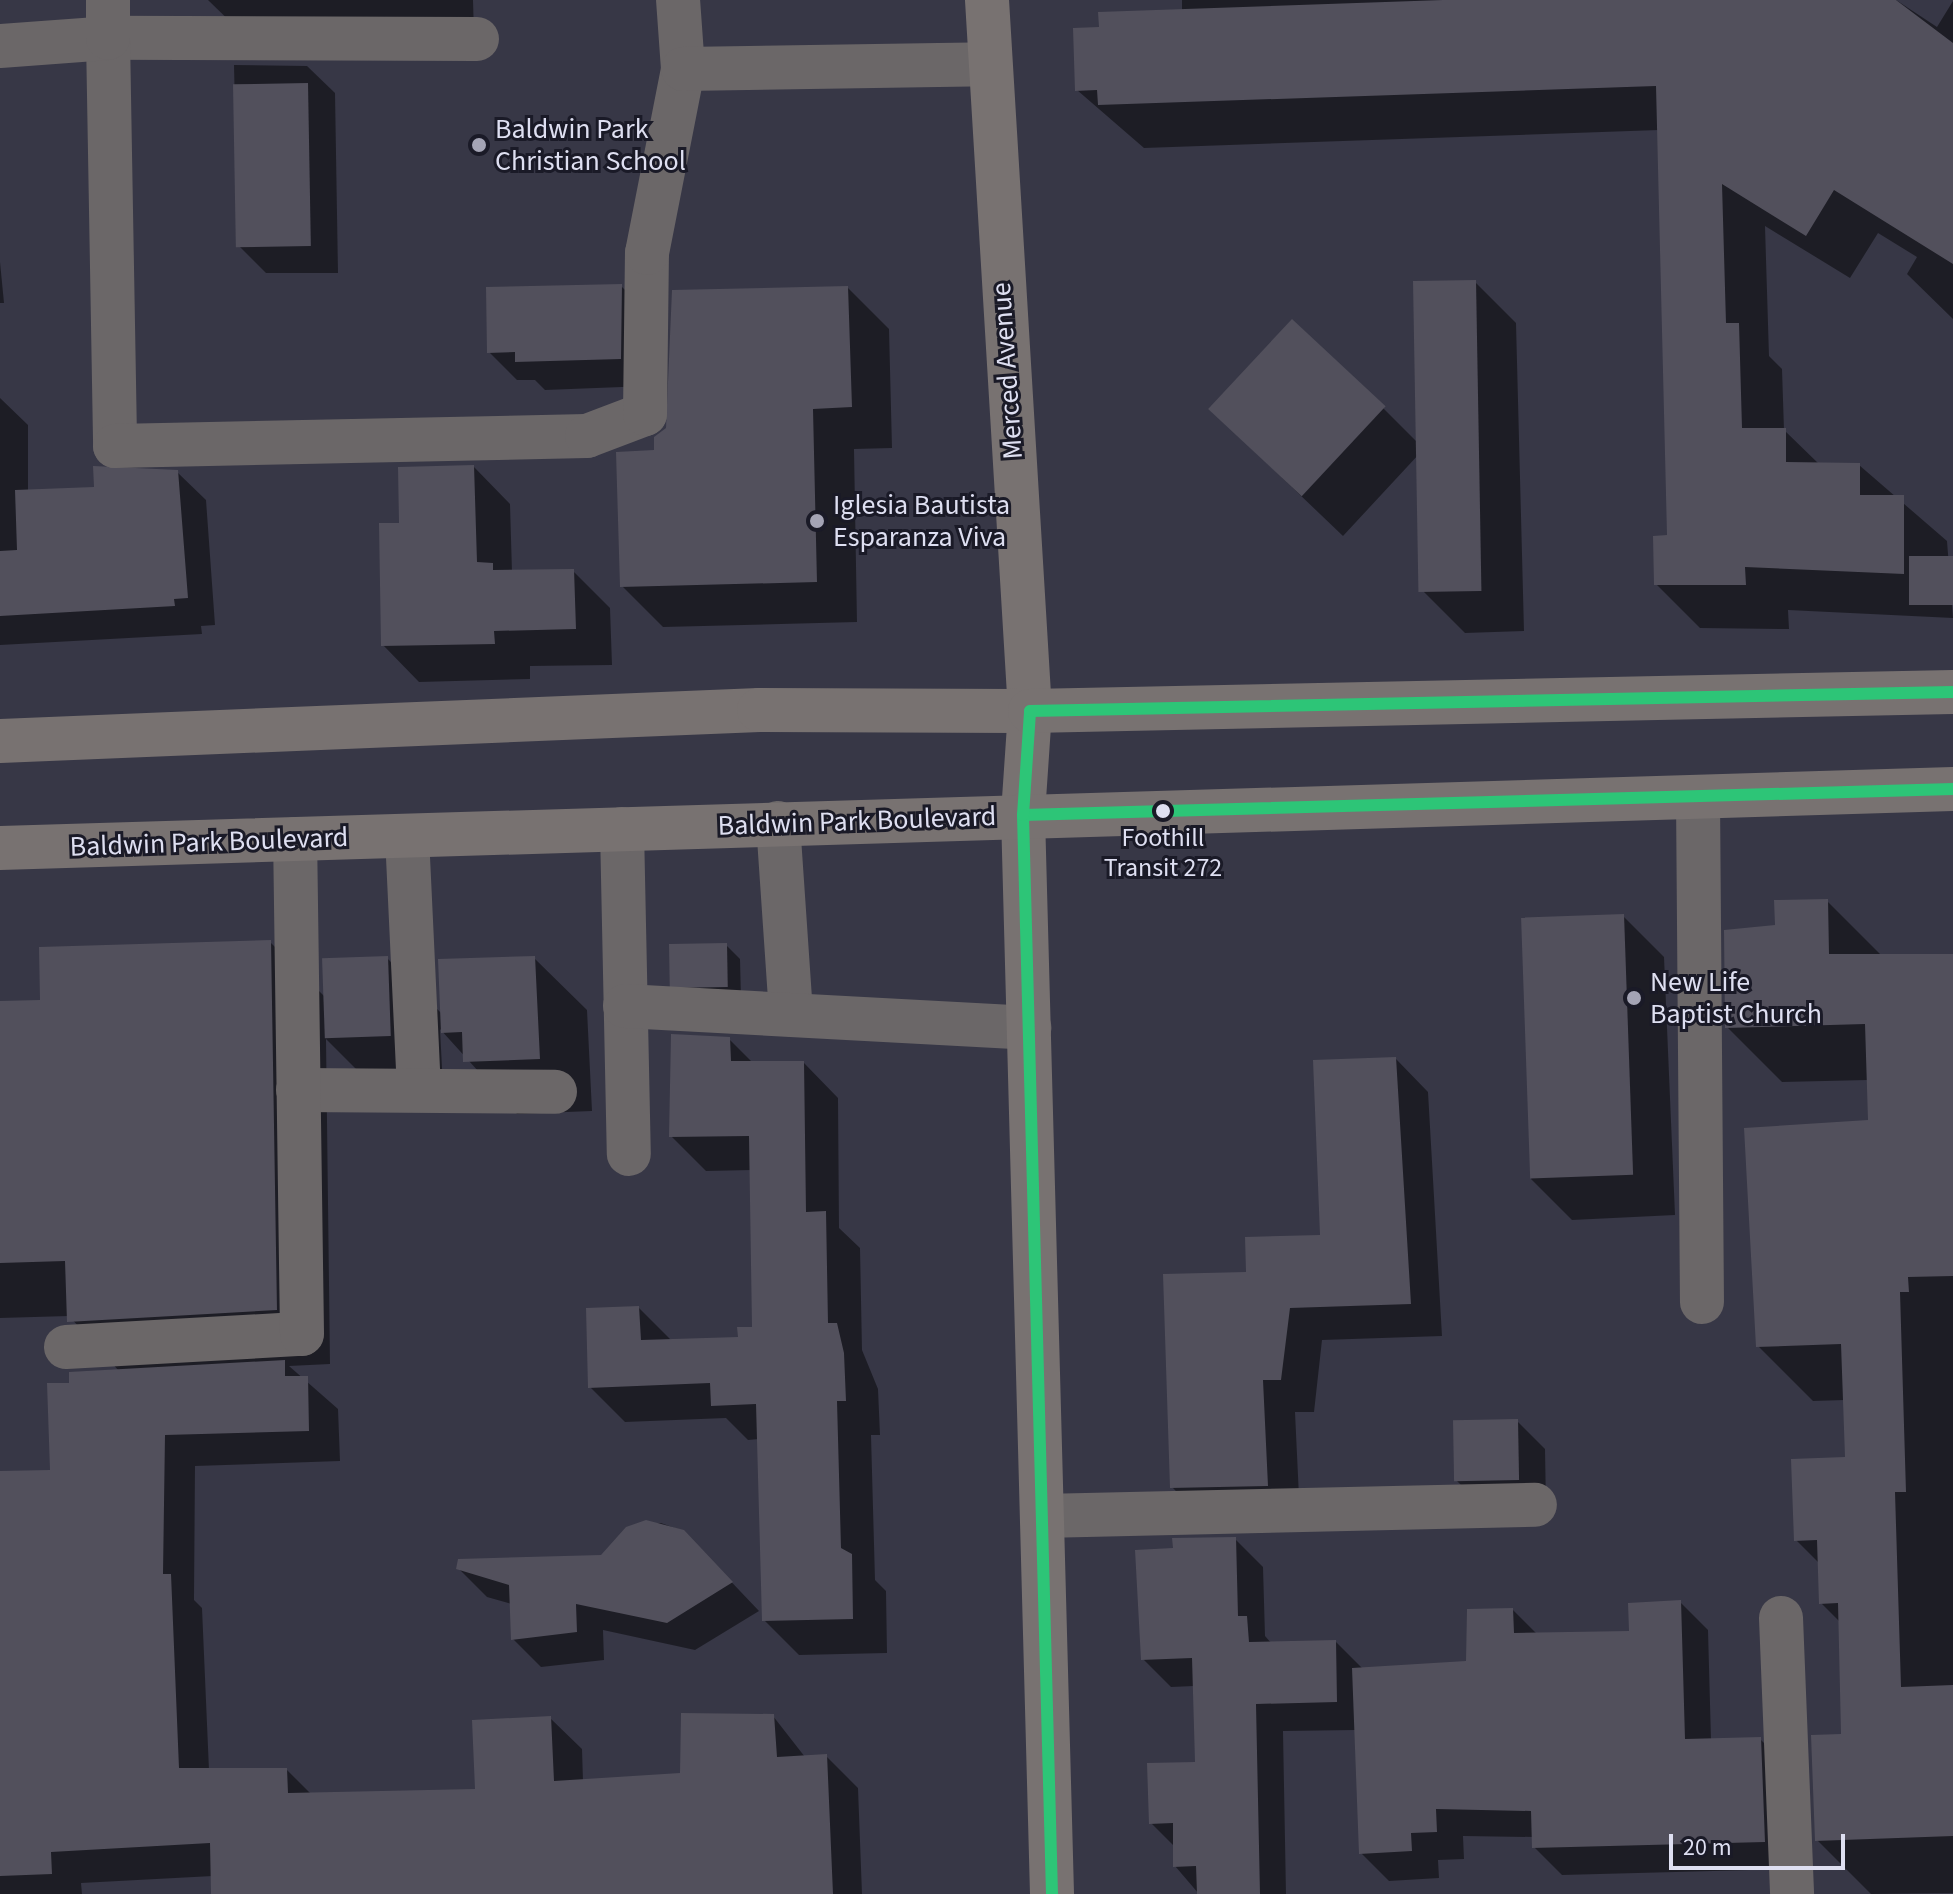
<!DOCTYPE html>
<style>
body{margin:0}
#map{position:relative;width:1953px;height:1894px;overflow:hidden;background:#373746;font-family:"Source Sans 3",sans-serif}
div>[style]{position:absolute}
.shadow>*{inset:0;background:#0007}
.building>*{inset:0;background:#52505c;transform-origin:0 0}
.minor>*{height:44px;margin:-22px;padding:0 22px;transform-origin:22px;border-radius:22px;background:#6b6768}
.major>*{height:44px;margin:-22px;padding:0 22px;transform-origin:22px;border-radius:22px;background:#787271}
.bus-1>*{height:12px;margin:-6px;padding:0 6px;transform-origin:6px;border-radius:6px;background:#2dc577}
.dots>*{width:22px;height:22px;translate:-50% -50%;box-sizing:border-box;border:4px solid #1a1a27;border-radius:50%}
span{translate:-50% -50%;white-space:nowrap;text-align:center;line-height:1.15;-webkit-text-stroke:6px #1a1a27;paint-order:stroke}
.bus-label{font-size:26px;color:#dedff1}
.poi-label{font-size:28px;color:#dedff1}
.left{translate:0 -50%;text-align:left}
.street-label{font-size:28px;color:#dedff1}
.scale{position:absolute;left:1669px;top:1834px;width:176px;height:36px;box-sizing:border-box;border:4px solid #dedff1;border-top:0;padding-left:10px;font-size:24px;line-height:28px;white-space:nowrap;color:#dedff1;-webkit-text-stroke:6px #1a1a27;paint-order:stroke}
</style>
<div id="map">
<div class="shadow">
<i style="clip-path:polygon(208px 0,473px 0,474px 35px,246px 37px)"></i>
<i style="clip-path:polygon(1182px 0,1896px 0,1937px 27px,1953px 1px,1953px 319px,1907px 274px,1917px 257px,1878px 233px,1850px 278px,1765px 226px,1769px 356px,1782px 369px,1784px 430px,1820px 465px,1859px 465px,1947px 541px,1953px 618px,1788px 610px,1789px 629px,1700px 628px,1656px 584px,1669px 537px,1659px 130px,1144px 148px,1077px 90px,1101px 29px,1182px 11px)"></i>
<i style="clip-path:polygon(234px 65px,307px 66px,335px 93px,338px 273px,266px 273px,238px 245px)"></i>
<i style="clip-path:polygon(0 262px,4px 303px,0 303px)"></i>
<i style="clip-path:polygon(1475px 282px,1516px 323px,1524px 631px,1465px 633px,1424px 592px,1420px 453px,1343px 536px,1252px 449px,1383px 408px,1420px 445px)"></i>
<i style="clip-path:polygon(621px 286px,649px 314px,648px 386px,545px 390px,535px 380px,517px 380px,489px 352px)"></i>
<i style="clip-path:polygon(848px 288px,889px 329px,892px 448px,854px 449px,857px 622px,663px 627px,622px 586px,656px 452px)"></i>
<i style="clip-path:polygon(0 398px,28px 425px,28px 491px,96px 489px,177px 472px,206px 500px,215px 625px,201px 626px,202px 634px,0 645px)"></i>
<i style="clip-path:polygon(474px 467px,510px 504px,512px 572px,573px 571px,610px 608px,612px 665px,530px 666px,530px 679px,419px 682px,383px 645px,401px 525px)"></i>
<i style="clip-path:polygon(1827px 901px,1881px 955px,1953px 954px,1953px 1893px,1871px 1894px,1817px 1840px,1843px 1736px,1840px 1622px,1821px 1603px,1820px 1564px,1796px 1540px,1848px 1459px,1845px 1400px,1813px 1401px,1758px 1346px,1870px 1121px,1868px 1080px,1782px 1082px,1727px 1027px,1777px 927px)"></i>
<i style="clip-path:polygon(1623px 916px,1664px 957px,1675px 1215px,1572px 1220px,1531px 1179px)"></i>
<i style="clip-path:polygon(271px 943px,324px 996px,387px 958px,442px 1014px,534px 958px,587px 1010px,592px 1111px,517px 1114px,440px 1029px,443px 1087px,377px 1090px,326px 1039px,330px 1364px,289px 1366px,338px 1409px,340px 1461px,195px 1466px,194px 1600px,202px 1608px,209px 1770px,287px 1770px,312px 1795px,477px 1791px,550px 1718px,582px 1749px,583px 1781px,682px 1775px,773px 1716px,805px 1757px,826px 1756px,858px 1788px,862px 1894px,213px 1894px,213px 1876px,81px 1883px,82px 1894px,0 1894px,0 1472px,52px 1472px,119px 1371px,69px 1316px,0 1318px,0 1003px,42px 1002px)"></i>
<i style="clip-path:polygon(726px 945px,740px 959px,741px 999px,686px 996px,672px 983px)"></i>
<i style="clip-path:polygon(729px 1039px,753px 1063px,804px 1063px,838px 1098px,839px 1228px,860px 1248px,862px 1350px,878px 1389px,880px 1435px,871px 1435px,875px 1580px,886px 1591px,887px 1653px,799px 1655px,764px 1620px,759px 1439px,748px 1440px,726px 1418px,625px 1422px,590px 1387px,639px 1308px,672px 1341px,740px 1339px,754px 1329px,752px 1170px,706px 1171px,671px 1136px)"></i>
<i style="clip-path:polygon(1396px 1059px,1428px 1092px,1442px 1336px,1322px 1340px,1314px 1412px,1295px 1412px,1300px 1518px,1204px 1520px,1172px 1487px,1248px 1274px,1322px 1237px)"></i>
<i style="clip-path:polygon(1517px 1421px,1545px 1449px,1546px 1507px,1485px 1509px,1457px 1481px)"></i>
<i style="clip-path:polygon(661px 1523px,683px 1531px,759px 1611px,695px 1650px,603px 1630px,604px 1660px,541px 1667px,513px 1639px,512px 1604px,487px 1597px,459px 1569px,602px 1557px,627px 1529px)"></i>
<i style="clip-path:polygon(1235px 1539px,1263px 1567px,1265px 1636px,1272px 1644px,1336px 1642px,1363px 1669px,1468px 1663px,1513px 1610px,1537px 1634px,1631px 1633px,1680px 1602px,1708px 1630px,1711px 1740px,1760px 1739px,1788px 1767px,1792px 1869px,1562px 1875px,1534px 1847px,1534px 1837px,1463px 1836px,1464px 1859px,1438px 1860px,1439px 1878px,1389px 1881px,1361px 1853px,1356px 1730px,1283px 1731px,1286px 1894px,1199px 1894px,1175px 1866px,1175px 1847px,1151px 1823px,1197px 1764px,1194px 1686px,1171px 1687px,1143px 1659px,1175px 1550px)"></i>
</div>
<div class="building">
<i style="clip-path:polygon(1443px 0,1896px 0,1953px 43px,1953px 264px,1834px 190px,1806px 236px,1722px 184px,1726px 323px,1739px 323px,1742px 428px,1786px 428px,1786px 462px,1860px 463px,1860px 495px,1904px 495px,1904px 574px,1745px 567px,1746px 585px,1654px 585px,1653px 536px,1667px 535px,1656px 86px,1098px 105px,1097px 90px,1075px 91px,1073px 28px,1099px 27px,1098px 12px)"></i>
<i style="left:308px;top:83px;width:163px;height:75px;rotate:89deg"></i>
<i style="left:1476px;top:280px;width:311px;height:63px;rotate:89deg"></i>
<i style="clip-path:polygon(622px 284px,621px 359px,515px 362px,515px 352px,487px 353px,486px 287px)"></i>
<i style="clip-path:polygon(848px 286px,852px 407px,813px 409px,817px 582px,620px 587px,616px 452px,654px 450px,654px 437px,666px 428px,672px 290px)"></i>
<i style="left:1292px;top:319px;width:128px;height:123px;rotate:43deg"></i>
<i style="clip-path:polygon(474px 465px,477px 562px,493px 563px,493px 570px,574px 569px,576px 629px,494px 631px,495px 644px,381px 646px,379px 523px,399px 523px,398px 467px)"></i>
<i style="clip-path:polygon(93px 466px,178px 470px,188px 598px,174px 599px,175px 606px,0 616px,0 551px,17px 550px,15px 490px,94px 487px)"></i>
<i style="left:1909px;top:556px;width:44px;height:49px"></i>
<i style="clip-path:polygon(1828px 899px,1829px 954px,1953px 954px,1953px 1276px,1908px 1277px,1909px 1292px,1900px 1292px,1906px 1492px,1895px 1492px,1901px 1687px,1953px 1685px,1953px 1836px,1815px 1841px,1811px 1735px,1841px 1734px,1838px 1603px,1819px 1604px,1817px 1540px,1794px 1541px,1791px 1459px,1845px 1457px,1841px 1344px,1756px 1347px,1744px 1128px,1868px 1120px,1865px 1024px,1725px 1028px,1724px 930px,1775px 925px,1774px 900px)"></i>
<i style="left:1624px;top:914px;width:261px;height:103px;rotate:88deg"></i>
<i style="clip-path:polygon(271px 940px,277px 1310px,67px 1322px,65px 1261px,0 1263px,0 1001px,40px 1000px,39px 947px)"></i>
<i style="left:727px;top:943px;width:44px;height:58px;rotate:89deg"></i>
<i style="left:388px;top:956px;width:80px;height:66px;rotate:88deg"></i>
<i style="clip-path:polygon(535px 956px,540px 1059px,463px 1062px,462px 1032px,441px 1033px,438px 959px)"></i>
<i style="clip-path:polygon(671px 1034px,730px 1037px,731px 1061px,804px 1061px,806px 1212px,826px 1211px,828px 1323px,837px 1323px,844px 1353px,846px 1401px,837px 1401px,841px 1548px,852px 1554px,853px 1619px,762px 1621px,756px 1404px,711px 1406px,710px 1383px,588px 1388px,586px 1308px,639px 1306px,641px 1340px,738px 1337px,737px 1327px,752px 1327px,749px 1136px,669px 1137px)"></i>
<i style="clip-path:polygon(1396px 1057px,1411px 1304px,1290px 1308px,1281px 1380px,1263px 1380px,1268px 1486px,1170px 1488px,1163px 1274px,1246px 1272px,1245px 1237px,1320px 1235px,1313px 1060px)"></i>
<i style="clip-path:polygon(285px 1360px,285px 1376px,308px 1376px,309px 1431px,165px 1435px,163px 1574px,171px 1574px,179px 1768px,287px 1768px,288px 1793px,475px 1789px,472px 1720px,551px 1716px,554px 1781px,680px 1773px,681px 1713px,774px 1714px,777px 1757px,827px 1754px,833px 1894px,211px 1894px,210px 1843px,51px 1852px,52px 1874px,0 1876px,0 1471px,50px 1470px,47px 1383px,69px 1383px,69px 1372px)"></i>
<i style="left:1518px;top:1419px;width:61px;height:65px;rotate:89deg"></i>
<i style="clip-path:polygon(646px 1520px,684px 1530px,733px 1582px,667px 1623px,576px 1604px,577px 1632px,511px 1640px,509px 1585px,456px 1569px,458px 1559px,601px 1555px,626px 1527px)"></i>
<i style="clip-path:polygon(1236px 1537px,1238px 1616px,1247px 1616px,1249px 1642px,1336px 1640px,1337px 1702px,1256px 1704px,1260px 1894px,1197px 1894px,1196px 1866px,1173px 1867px,1173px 1823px,1149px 1824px,1147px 1763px,1195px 1762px,1192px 1658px,1141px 1660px,1135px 1550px,1173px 1548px,1172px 1538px)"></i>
<i style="clip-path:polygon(1681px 1600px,1685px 1739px,1761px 1737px,1765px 1842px,1532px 1848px,1531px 1811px,1436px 1809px,1437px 1832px,1411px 1833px,1412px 1851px,1359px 1854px,1352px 1668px,1466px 1661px,1467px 1609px,1513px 1608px,1514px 1633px,1629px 1631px,1628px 1603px)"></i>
</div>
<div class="minor">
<i style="left:477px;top:39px;width:369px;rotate:-179.8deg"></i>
<i style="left:108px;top:38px;width:408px;rotate:89deg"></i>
<i style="left:115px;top:446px;width:472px;rotate:-1.2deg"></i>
<i style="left:587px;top:436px;width:62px;rotate:-20.8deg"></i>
<i style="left:645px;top:414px;width:161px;rotate:-89.3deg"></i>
<i style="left:647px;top:253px;width:187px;rotate:-78.9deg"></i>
<i style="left:683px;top:69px;width:69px;rotate:-94.1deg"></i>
<i style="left:0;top:46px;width:108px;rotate:-4.2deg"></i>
<i style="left:108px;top:38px;width:38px;rotate:-90deg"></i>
<i style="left:683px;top:69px;width:304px;rotate:-0.9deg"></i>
<i style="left:1698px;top:797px;width:505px;rotate:89.55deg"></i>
<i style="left:778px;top:823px;width:192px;rotate:86.1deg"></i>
<i style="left:622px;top:829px;width:325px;rotate:88.8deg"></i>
<i style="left:407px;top:836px;width:254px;rotate:87.3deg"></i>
<i style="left:625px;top:1006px;width:405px;rotate:3.1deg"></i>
<i style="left:298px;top:1090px;width:257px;rotate:0.4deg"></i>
<i style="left:66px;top:1347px;width:236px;rotate:-3.2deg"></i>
<i style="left:302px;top:1334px;width:495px;rotate:-90.8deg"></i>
<i style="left:1042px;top:1516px;width:493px;rotate:-1.3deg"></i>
<i style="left:1781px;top:1618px;width:276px;rotate:87.7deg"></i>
</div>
<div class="major">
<i style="left:987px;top:0;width:712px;rotate:86.54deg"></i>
<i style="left:1030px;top:711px;width:104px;rotate:93.9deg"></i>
<i style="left:1023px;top:815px;width:1079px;rotate:88.46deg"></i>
<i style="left:0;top:741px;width:760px;rotate:-2.34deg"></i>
<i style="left:759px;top:710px;width:271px;rotate:0.2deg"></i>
<i style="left:1030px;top:711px;width:923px;rotate:-1.18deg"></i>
<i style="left:0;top:848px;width:1954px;rotate:-1.73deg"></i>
</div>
<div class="bus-1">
<i style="left:1023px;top:815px;width:930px;rotate:-1.6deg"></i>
<i style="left:1052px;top:1894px;width:1079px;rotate:-91.54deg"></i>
<i style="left:1023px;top:815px;width:104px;rotate:-86.1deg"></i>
<i style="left:1030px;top:711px;width:923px;rotate:-1.18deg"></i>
</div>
<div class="dots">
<i style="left:479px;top:145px;background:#a4a4b5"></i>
<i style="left:817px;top:521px;background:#a4a4b5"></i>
<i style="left:1163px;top:811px;background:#dedff1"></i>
<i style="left:1634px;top:998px;background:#a4a4b5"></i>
</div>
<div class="bus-label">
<span style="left:1163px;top:853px">Foothill<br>Transit 272</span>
</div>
<div class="poi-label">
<span class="left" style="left:495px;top:145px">Baldwin Park<br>Christian School</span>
<span class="left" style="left:833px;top:521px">Iglesia Bautista<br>Esparanza Viva</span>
<span class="left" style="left:1650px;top:998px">New Life<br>Baptist Church</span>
</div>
<div class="street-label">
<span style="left:1007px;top:371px;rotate:-94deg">Merced Avenue</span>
<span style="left:857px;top:821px;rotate:-2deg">Baldwin Park Boulevard</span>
<span style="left:209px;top:842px;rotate:-2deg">Baldwin Park Boulevard</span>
</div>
<div class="scale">20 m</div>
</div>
